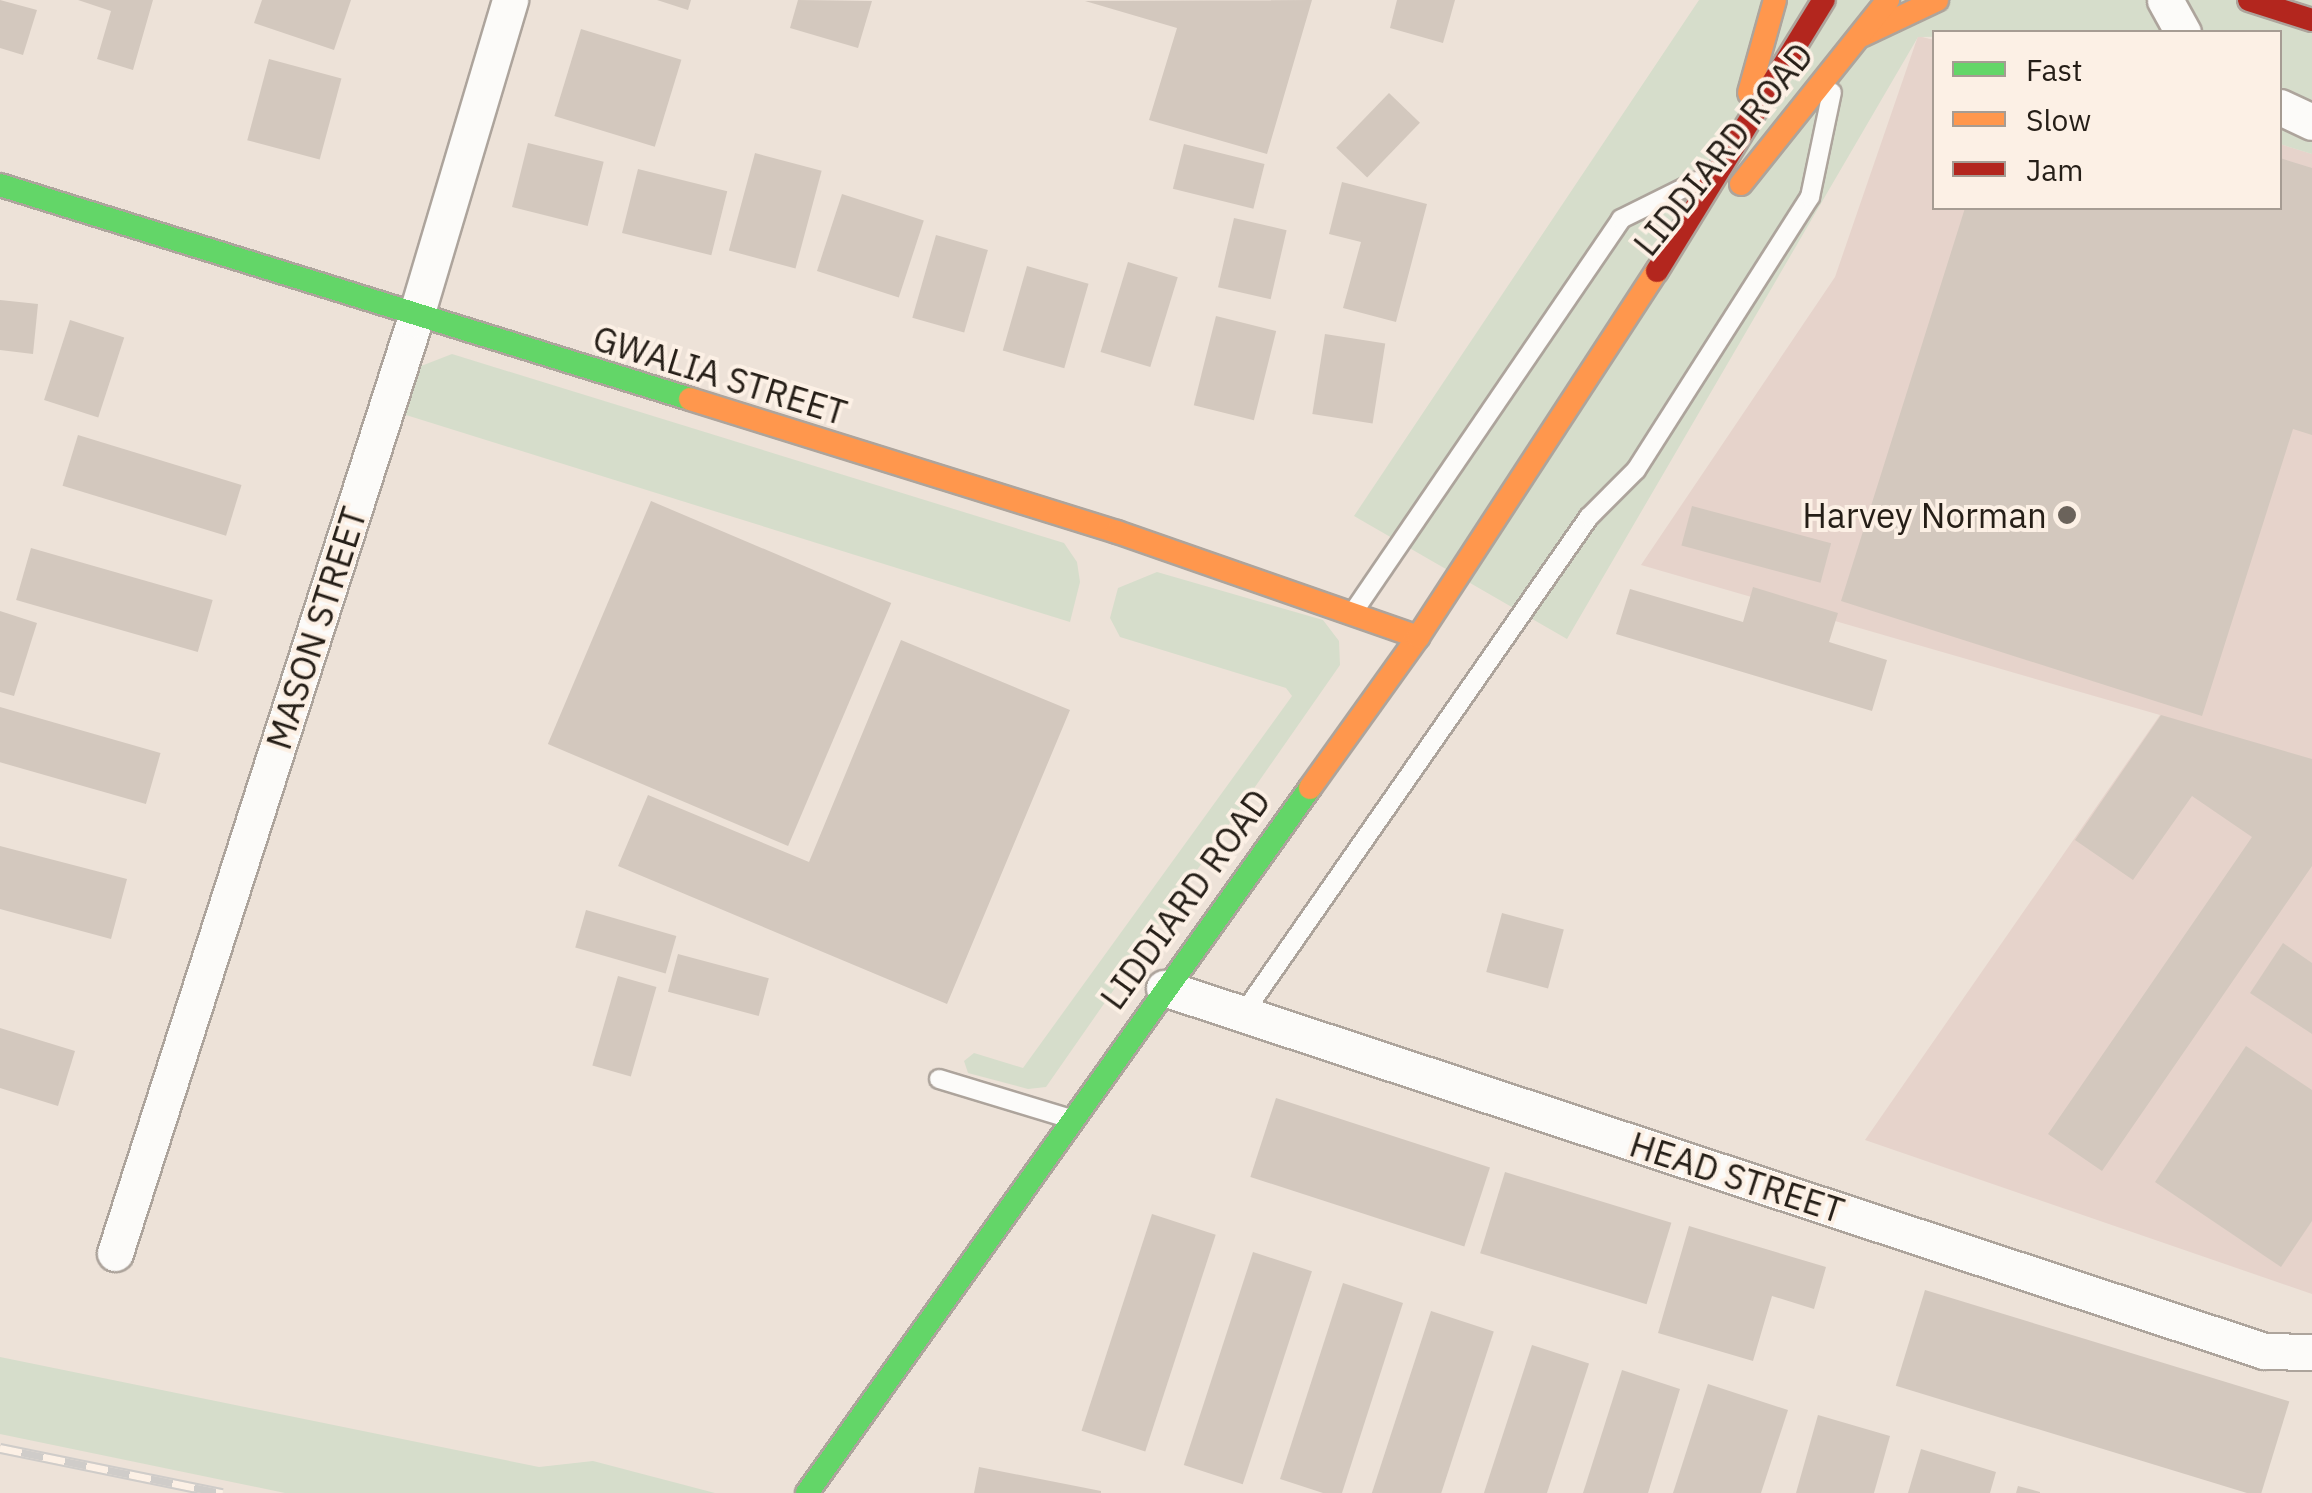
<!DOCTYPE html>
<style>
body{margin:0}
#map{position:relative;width:2312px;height:1493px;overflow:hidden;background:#ede2d8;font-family:"IBM Plex Sans",sans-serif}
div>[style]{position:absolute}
.commercial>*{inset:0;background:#e6d3cb}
.green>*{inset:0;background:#d6ddcb}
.building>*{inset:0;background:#d3c8be;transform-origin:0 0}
.roads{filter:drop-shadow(2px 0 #ada49c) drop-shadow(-2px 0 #ada49c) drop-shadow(0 2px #ada49c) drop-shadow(0 -2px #ada49c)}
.lane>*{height:18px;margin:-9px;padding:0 9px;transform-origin:9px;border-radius:9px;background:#fcfbf9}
.street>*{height:35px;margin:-17.5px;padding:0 17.5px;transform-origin:17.5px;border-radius:17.5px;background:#fcfbf9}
.fast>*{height:22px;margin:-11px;padding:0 11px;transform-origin:11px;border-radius:11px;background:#63d668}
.slow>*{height:22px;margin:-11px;padding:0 11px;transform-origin:11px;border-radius:11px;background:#ff974d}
.jam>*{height:22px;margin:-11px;padding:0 11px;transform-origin:11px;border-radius:11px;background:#b3261e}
.rail>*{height:11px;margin-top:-5.5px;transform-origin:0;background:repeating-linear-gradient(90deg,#fcf0e5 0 22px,#cfccc9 0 44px);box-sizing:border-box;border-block:2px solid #cfccc9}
.dots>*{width:28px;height:28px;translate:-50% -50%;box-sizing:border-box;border:5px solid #fcf0e5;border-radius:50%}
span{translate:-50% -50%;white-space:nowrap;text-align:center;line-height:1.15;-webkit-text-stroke:8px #fcf0e5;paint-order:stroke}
.street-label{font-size:35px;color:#251e17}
.poi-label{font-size:35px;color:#251e17}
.right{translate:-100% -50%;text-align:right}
.legend{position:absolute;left:1932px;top:30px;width:350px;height:180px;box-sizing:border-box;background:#fcf0e5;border:2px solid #a69c93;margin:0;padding:12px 18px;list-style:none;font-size:30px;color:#251e17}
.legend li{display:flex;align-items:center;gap:20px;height:50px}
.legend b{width:50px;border:2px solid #a69c93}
</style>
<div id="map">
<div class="commercial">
<i style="clip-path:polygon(1918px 36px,1934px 40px,1934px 208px,2280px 208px,2280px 144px,2312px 154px,2312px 1294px,1865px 1140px,2160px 715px,1641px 565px,1835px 277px)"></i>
</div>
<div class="green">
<i style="clip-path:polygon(1699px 0,2312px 0,2312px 154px,2280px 144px,2280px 32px,1918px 37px,1567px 639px,1354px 516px)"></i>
<i style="clip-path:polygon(452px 354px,1064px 543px,1077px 562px,1080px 582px,1070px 622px,390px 410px,416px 368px)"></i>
<i style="clip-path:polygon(1157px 572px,1323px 620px,1339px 641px,1340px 665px,1046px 1087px,1028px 1089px,968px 1073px,964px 1061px,974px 1053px,1023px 1068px,1292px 696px,1286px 688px,1120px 637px,1110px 618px,1118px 588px)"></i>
<i style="clip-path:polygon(0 1357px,539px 1467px,593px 1461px,715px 1493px,285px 1493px,0 1434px)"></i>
</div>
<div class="building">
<i style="clip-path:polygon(0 0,37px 10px,23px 55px,0 48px)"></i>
<i style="clip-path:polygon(153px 0,133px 70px,97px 59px,111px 11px,78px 0)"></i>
<i style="clip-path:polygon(262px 0,351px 0,334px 50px,254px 23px)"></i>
<i style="clip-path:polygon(657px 0,691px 0,688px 10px)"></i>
<i style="clip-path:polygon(798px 0,872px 1px,858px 48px,790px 28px)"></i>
<i style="clip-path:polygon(1312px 0,1267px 154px,1149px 120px,1177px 28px,1085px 1px)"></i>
<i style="clip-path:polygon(1397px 0,1455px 0,1443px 43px,1390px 28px)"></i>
<i style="left:581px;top:29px;width:105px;height:91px;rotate:17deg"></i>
<i style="left:269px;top:59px;width:75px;height:84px;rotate:15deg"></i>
<i style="left:1389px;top:93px;width:43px;height:76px;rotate:44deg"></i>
<i style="left:528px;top:143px;width:78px;height:66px;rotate:14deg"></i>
<i style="left:1184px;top:144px;width:83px;height:46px;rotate:14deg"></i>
<i style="left:755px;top:153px;width:69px;height:101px;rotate:15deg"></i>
<i style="clip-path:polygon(2280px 158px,2312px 168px,2312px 435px,2293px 429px,2202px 716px,1841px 601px,1965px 208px,2280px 208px)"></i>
<i style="left:638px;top:169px;width:92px;height:66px;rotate:14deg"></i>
<i style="clip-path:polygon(1342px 182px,1427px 204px,1396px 322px,1343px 308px,1361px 242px,1329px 234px)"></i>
<i style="left:842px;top:194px;width:86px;height:81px;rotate:18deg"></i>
<i style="left:1234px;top:218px;width:54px;height:71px;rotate:13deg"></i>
<i style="left:936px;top:235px;width:54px;height:86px;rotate:16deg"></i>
<i style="left:1128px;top:262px;width:52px;height:94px;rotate:17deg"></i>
<i style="left:1027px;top:266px;width:64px;height:88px;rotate:16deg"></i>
<i style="clip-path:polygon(0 300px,38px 304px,33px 354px,0 350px)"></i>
<i style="left:1216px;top:316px;width:62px;height:92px;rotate:14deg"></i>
<i style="left:70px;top:320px;width:57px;height:84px;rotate:18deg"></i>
<i style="left:1325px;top:334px;width:61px;height:81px;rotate:9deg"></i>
<i style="left:78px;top:435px;width:171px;height:53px;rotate:17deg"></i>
<i style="left:651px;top:501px;width:261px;height:264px;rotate:23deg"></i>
<i style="left:1692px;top:506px;width:144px;height:41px;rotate:15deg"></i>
<i style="left:31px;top:548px;width:189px;height:54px;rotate:16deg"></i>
<i style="clip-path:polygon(1753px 587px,1838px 613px,1829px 642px,1887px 660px,1872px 711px,1616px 634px,1630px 589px,1743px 622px)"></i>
<i style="clip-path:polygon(0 611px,37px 623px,14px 696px,0 692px)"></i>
<i style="clip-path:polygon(901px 640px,1070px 710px,947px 1004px,618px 866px,648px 795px,809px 862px)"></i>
<i style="left:0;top:707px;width:167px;height:53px;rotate:16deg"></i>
<i style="clip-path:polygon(2161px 715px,2312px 759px,2312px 866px,2102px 1171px,2048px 1134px,2252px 837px,2192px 796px,2133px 880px,2075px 840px)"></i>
<i style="clip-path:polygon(0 846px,127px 879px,111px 939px,0 909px)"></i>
<i style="left:586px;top:910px;width:94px;height:39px;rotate:16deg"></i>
<i style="left:1502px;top:913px;width:64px;height:61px;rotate:15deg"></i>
<i style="clip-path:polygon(2283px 943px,2312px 963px,2312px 1034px,2250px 993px)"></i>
<i style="left:678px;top:954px;width:94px;height:39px;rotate:15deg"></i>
<i style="left:618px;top:976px;width:40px;height:93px;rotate:16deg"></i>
<i style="clip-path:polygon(0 1028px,75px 1051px,58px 1106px,0 1088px)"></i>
<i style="clip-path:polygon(2246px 1046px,2312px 1090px,2312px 1221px,2281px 1267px,2155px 1182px)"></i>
<i style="left:1276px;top:1098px;width:225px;height:83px;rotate:18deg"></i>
<i style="left:1505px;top:1172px;width:174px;height:85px;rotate:17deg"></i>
<i style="left:1152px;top:1214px;width:67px;height:228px;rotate:18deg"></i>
<i style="clip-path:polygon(1689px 1226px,1826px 1267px,1814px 1309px,1772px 1296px,1753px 1361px,1658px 1333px)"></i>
<i style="left:1253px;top:1252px;width:62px;height:224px;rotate:18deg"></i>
<i style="clip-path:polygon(1343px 1283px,1403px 1303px,1342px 1493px,1323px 1493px,1280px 1479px)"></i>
<i style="left:1925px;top:1290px;width:381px;height:100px;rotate:17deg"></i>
<i style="left:1431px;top:1311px;width:66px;height:192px;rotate:18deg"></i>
<i style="left:1532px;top:1345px;width:60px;height:156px;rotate:18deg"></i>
<i style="clip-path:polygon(1622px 1370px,1680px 1389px,1648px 1493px,1583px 1493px)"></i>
<i style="clip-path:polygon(1708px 1384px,1788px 1410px,1761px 1493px,1673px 1493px)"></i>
<i style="clip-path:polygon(1818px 1415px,1890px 1436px,1874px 1493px,1796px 1493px)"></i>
<i style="clip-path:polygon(1921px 1449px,1996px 1472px,1990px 1493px,1908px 1493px)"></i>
<i style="clip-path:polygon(979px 1467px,1101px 1491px,1101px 1493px,974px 1493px)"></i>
<i style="clip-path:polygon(2018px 1486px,2040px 1492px,2040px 1493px,2016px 1493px)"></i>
</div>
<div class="roads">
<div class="lane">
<i style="left:1352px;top:614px;width:478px;rotate:-55.7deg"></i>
<i style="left:1621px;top:219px;width:86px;rotate:-26.3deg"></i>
<i style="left:1243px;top:1014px;width:606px;rotate:-55.16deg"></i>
<i style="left:1589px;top:517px;width:66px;rotate:-45deg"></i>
<i style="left:1636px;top:470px;width:324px;rotate:-57.5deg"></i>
<i style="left:1810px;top:197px;width:107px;rotate:-78.2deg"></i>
<i style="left:939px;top:1079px;width:138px;rotate:16.9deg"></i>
</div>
<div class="street">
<i style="left:2165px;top:0;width:37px;rotate:61deg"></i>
<i style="left:2280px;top:107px;width:35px;rotate:25deg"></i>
<i style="left:1164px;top:988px;width:1158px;rotate:18.26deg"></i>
<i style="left:2264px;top:1351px;width:48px;rotate:1.2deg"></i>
<i style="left:115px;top:1253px;width:981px;rotate:-72.19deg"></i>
<i style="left:415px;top:319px;width:333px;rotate:-73.4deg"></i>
</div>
<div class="fast">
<i style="left:0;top:185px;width:722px;rotate:17.23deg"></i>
<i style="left:807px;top:1493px;width:866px;rotate:-54.49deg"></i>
</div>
<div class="slow">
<i style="left:1863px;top:35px;width:82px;rotate:-25.3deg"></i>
<i style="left:1749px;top:93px;width:97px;rotate:-74.4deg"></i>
<i style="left:1741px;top:184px;width:236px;rotate:-51.4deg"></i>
<i style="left:690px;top:399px;width:447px;rotate:17.3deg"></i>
<i style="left:1117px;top:532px;width:319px;rotate:19.2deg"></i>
<i style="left:1310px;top:788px;width:186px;rotate:-54.4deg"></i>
<i style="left:1418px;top:637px;width:437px;rotate:-56.9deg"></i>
</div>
<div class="jam">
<i style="left:2249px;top:0;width:66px;rotate:17.6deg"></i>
<i style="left:1657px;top:271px;width:318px;rotate:-58.4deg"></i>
</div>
</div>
<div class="rail">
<i style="left:0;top:1448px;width:227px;rotate:11.5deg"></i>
</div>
<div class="dots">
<i style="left:2067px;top:515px;background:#6b635b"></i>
</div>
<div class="street-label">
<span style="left:1723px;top:149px;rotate:-51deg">LIDDIARD ROAD</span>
<span style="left:720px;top:375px;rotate:17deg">GWALIA STREET</span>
<span style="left:316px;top:628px;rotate:-72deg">MASON STREET</span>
<span style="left:1185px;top:899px;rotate:-54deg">LIDDIARD ROAD</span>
<span style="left:1737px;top:1177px;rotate:18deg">HEAD STREET</span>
</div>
<div class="poi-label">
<span class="right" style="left:2047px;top:515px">Harvey Norman</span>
</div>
<ul class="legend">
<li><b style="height:12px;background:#63d668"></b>Fast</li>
<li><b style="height:12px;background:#ff974d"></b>Slow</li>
<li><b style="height:12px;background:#b3261e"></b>Jam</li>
</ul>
</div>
